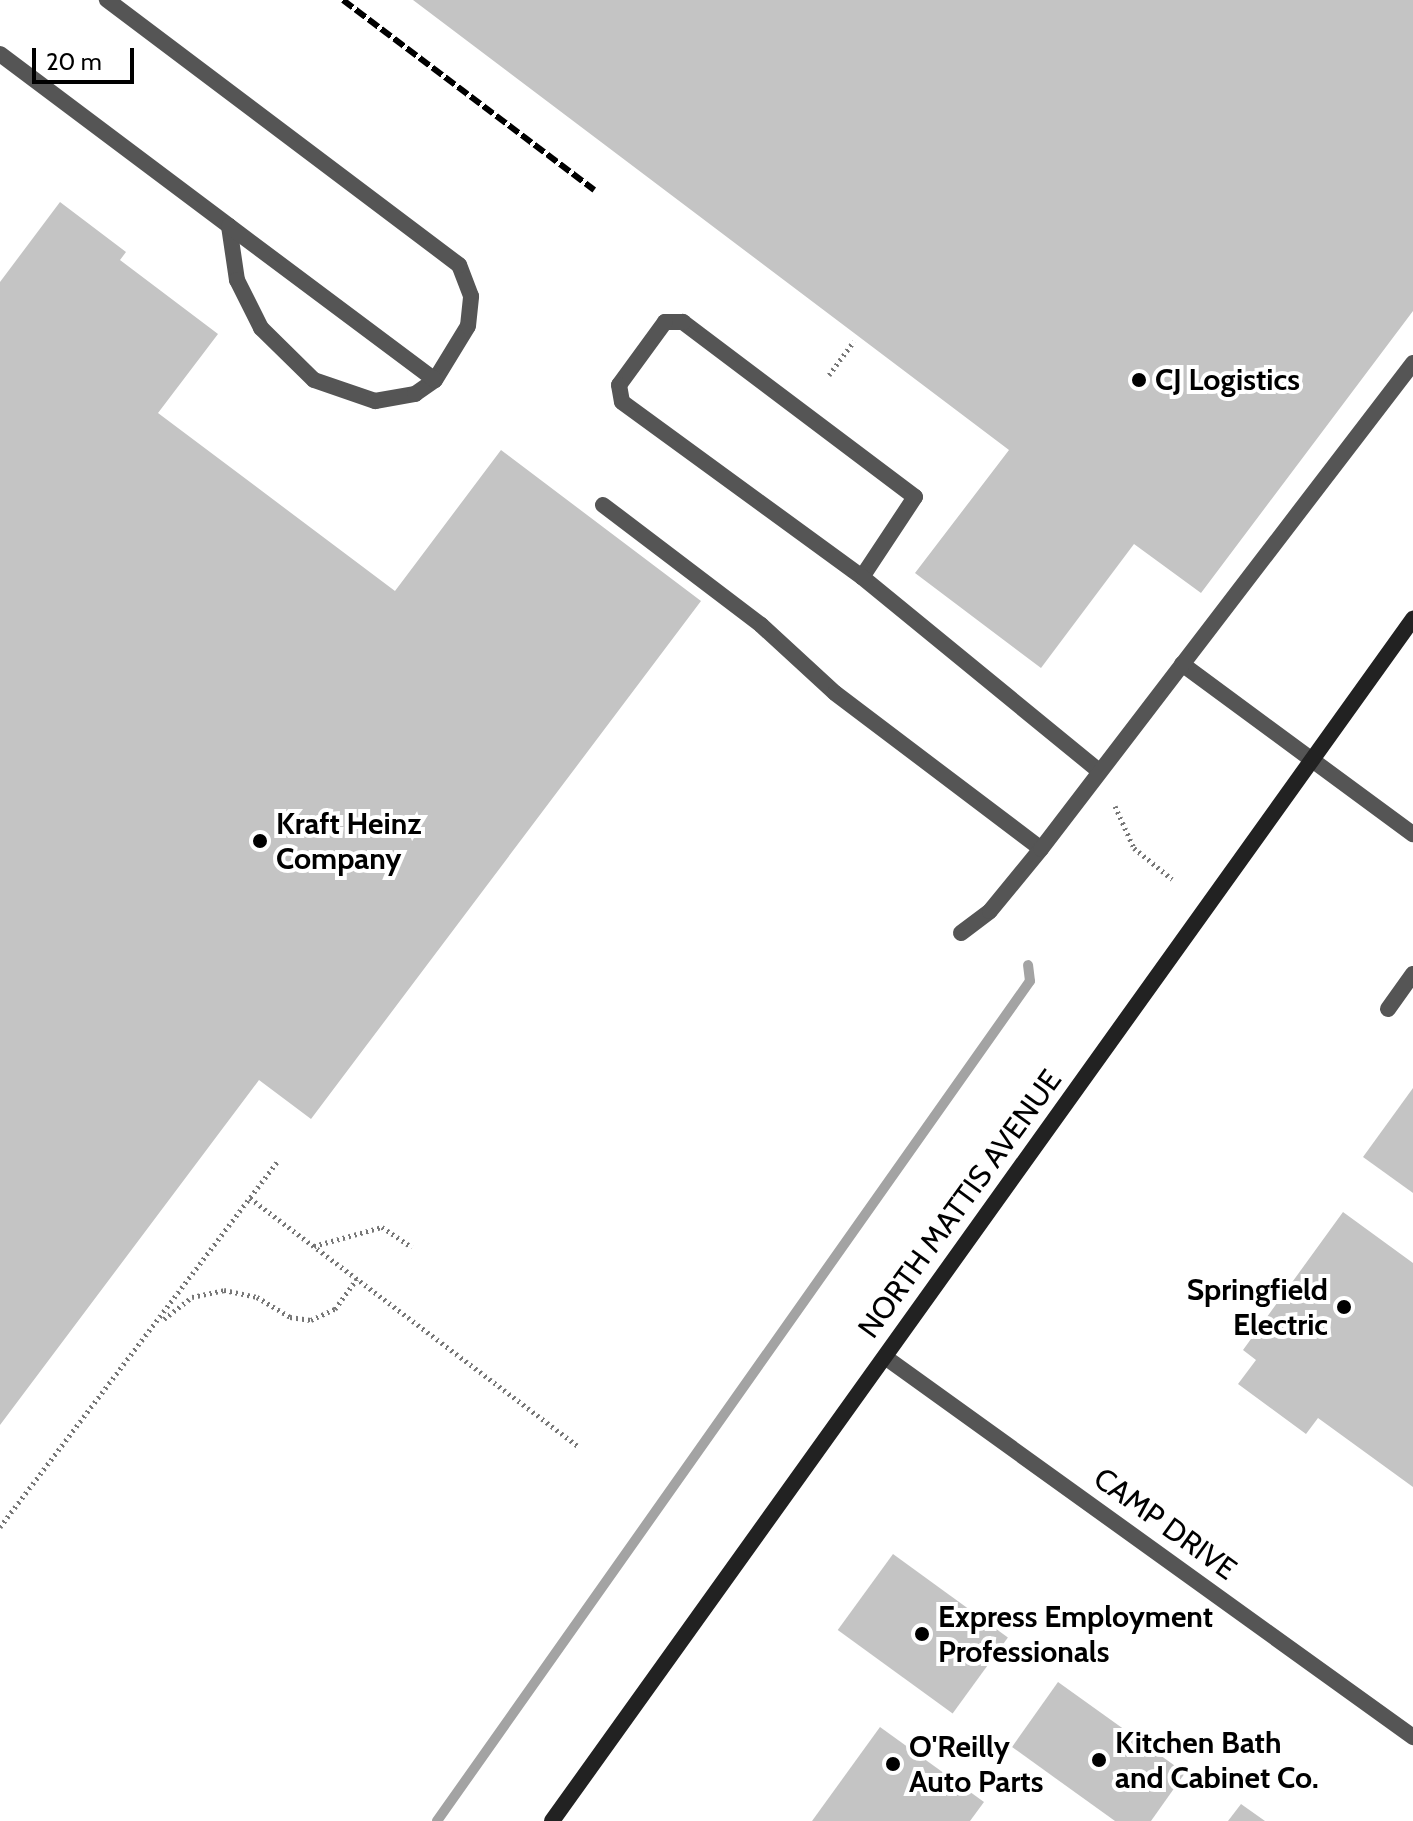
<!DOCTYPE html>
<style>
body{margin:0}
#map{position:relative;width:1413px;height:1821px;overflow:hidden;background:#fff;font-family:Cabin,sans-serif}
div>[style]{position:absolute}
.stream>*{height:10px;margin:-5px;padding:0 5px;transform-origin:5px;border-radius:5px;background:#a3a3a3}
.building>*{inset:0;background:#c4c4c4;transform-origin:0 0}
.path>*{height:5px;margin-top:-2.5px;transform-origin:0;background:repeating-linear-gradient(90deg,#777 0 2px,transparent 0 6px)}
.service>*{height:16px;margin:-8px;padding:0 8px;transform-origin:8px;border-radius:8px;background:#555}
.minor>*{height:16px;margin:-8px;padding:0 8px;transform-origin:8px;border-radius:8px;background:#555}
.secondary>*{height:16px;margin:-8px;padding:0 8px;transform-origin:8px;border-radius:8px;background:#222}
.rail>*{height:6px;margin-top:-3px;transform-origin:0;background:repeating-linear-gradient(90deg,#000 0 12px,transparent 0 16px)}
.dots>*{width:22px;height:22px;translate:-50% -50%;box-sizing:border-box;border:4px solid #fff;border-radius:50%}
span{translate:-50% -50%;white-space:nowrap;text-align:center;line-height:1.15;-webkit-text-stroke:8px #fff;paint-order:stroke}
.poi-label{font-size:30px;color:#000;font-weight:700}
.left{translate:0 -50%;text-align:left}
.right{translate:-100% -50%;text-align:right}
.street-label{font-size:30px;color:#000}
.scale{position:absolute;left:32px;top:48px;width:102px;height:36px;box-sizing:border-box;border:4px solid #000;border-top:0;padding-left:10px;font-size:24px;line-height:28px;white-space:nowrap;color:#000;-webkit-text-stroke:6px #fff;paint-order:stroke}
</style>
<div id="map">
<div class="stream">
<i style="left:437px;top:1821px;width:1028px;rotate:-54.78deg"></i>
<i style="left:1030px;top:981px;width:16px;rotate:-97deg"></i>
</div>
<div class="building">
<i style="clip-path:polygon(413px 0,1413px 0,1413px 311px,1201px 593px,1134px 544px,1041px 668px,915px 573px,1009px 450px)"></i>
<i style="clip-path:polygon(60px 202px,126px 252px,120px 260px,218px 334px,158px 413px,395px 591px,501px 450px,701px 601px,311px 1119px,259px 1080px,0 1425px,0 282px)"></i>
<i style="clip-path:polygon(1413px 1088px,1413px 1193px,1363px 1157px)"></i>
<i style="clip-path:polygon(1343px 1212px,1413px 1263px,1413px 1487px,1318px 1418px,1306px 1434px,1238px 1384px,1256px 1360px,1243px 1350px)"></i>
<i style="left:893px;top:1554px;width:142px;height:94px;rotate:36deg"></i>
<i style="clip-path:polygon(1058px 1682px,1185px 1773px,1151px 1821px,1115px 1821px,1012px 1747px)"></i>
<i style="clip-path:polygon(880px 1727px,984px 1802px,970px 1821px,812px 1821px)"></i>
<i style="clip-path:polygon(1241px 1804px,1265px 1821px,1228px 1821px)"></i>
</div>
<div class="path">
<i style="left:829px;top:375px;width:42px;rotate:-53.7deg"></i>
<i style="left:1115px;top:806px;width:46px;rotate:65.7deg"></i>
<i style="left:1134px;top:848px;width:49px;rotate:39.2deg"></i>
<i style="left:250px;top:1198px;width:411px;rotate:37.1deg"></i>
<i style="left:314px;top:1246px;width:71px;rotate:-15.6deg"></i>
<i style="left:382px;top:1227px;width:36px;rotate:34deg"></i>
<i style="left:164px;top:1319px;width:36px;rotate:-38deg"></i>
<i style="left:192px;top:1297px;width:33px;rotate:-12deg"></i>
<i style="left:224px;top:1290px;width:34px;rotate:12deg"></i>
<i style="left:257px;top:1297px;width:39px;rotate:31deg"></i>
<i style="left:290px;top:1317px;width:21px;rotate:8deg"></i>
<i style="left:311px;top:1320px;width:26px;rotate:-25deg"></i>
<i style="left:335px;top:1309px;width:37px;rotate:-54deg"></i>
<i style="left:0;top:1527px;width:460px;rotate:-52.8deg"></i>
</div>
<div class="service">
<i style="left:0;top:54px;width:286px;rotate:36.9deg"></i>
<i style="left:229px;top:226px;width:55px;rotate:81.6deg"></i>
<i style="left:237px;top:280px;width:54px;rotate:63.4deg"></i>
<i style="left:261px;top:328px;width:74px;rotate:44.5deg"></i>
<i style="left:314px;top:380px;width:65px;rotate:19deg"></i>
<i style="left:375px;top:401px;width:41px;rotate:-9.9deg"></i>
<i style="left:415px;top:394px;width:24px;rotate:-35deg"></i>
<i style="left:435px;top:380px;width:63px;rotate:-58.6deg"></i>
<i style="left:468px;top:326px;width:30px;rotate:-84deg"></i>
<i style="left:471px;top:296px;width:33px;rotate:-111deg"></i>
<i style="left:459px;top:265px;width:441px;rotate:-143deg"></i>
<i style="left:229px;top:226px;width:257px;rotate:36.8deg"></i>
<i style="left:603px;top:505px;width:198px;rotate:37.2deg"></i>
<i style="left:761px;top:625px;width:100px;rotate:42.6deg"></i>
<i style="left:835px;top:693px;width:258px;rotate:37.1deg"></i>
<i style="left:862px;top:577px;width:96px;rotate:-56.5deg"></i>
<i style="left:915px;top:497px;width:291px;rotate:-143deg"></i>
<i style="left:683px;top:322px;width:18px;rotate:180deg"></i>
<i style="left:665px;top:322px;width:78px;rotate:126.1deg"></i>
<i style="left:619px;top:385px;width:17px;rotate:80deg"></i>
<i style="left:622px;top:402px;width:297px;rotate:36.1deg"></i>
<i style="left:862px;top:577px;width:306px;rotate:39.3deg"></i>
<i style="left:1182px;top:664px;width:287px;rotate:36.4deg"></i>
<i style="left:961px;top:933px;width:36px;rotate:-37deg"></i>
<i style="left:990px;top:911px;width:80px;rotate:-50.6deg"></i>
<i style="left:1041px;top:849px;width:612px;rotate:-52.57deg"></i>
<i style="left:1388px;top:1009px;width:43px;rotate:-54.5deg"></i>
</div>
<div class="minor">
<i style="left:885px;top:1357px;width:651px;rotate:35.74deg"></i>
</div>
<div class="secondary">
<i style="left:552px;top:1821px;width:1479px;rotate:-54.39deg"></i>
</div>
<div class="rail">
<i style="left:343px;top:0;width:315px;rotate:37.1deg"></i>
</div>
<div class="dots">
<i style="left:1139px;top:380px;background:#000"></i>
<i style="left:260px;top:841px;background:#000"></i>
<i style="left:1344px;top:1307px;background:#000"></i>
<i style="left:922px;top:1634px;background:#000"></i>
<i style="left:1099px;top:1760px;background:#000"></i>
<i style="left:893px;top:1764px;background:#000"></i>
</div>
<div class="poi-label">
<span class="left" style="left:1155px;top:380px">CJ Logistics</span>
<span class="left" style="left:276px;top:841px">Kraft Heinz<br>Company</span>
<span class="right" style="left:1328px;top:1307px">Springfield<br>Electric</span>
<span class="left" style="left:938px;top:1634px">Express Employment<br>Professionals</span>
<span class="left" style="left:1115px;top:1760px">Kitchen Bath<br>and Cabinet Co.</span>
<span class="left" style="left:909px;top:1764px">O'Reilly<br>Auto Parts</span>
</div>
<div class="street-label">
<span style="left:960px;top:1204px;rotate:-54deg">NORTH MATTIS AVENUE</span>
<span style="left:1165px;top:1524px;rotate:36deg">CAMP DRIVE</span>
</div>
<div class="scale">20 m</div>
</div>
